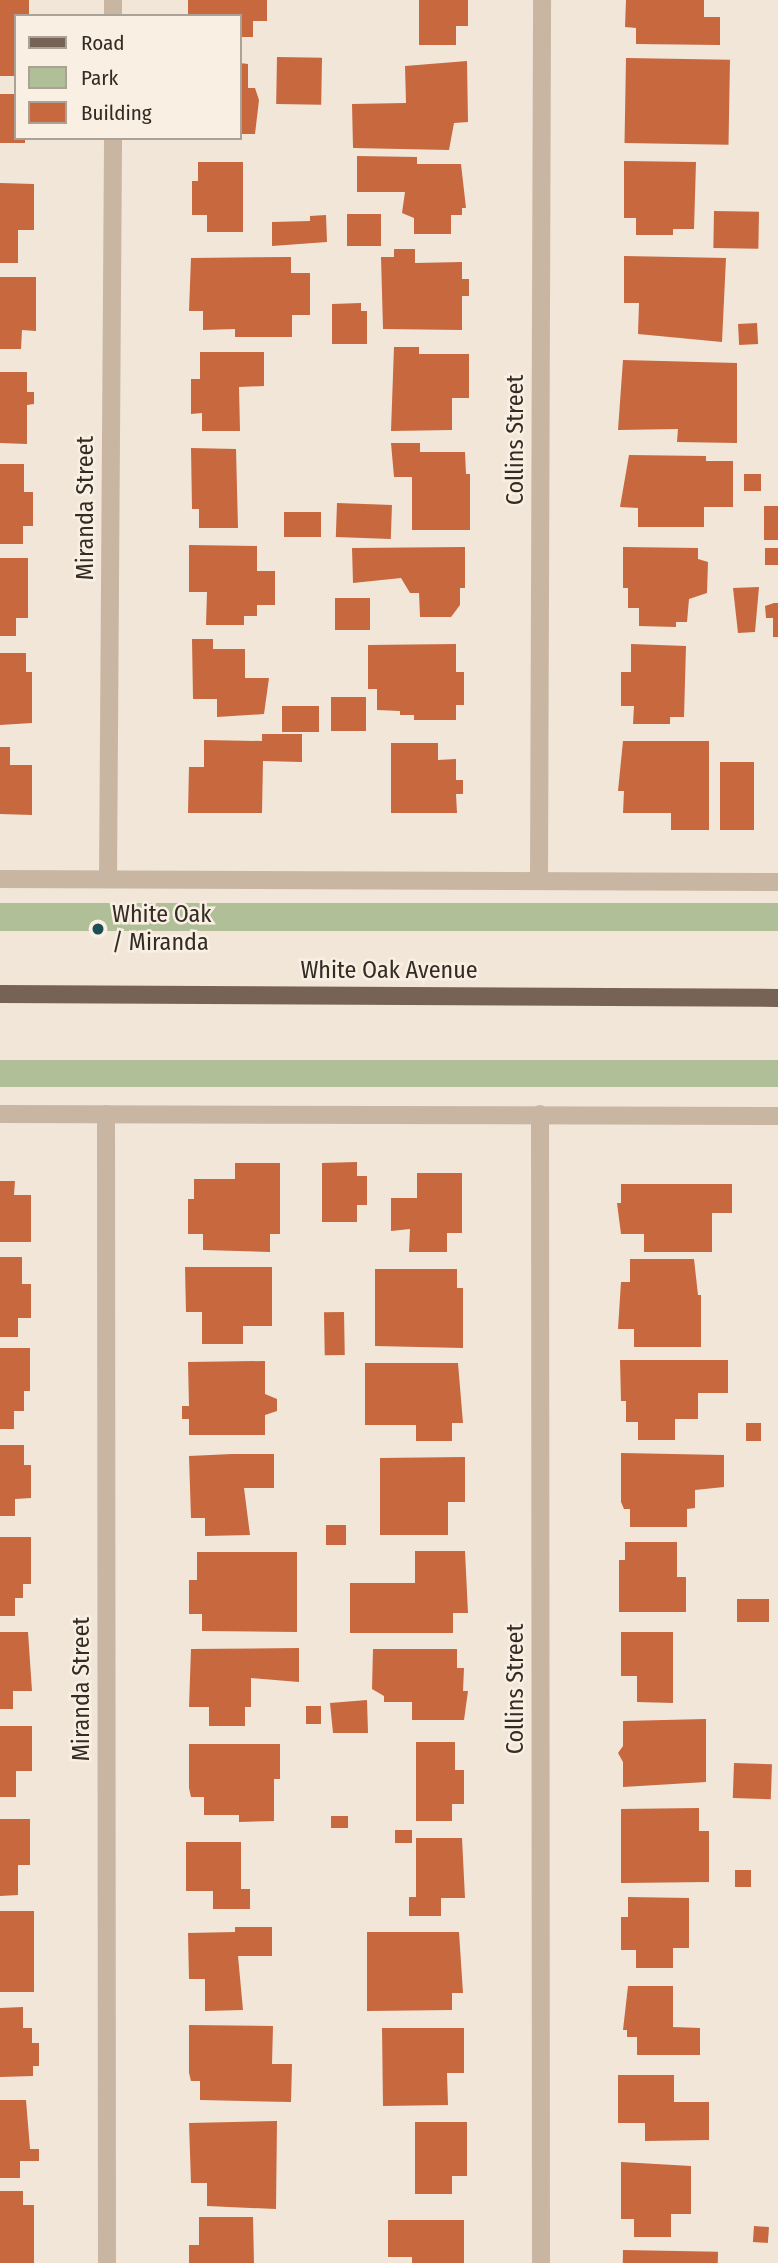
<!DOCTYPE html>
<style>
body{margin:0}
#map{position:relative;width:778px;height:2263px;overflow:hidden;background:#f1e6d7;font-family:"Fira Sans Condensed",sans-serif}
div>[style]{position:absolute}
.green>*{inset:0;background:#b0bf97;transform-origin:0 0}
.building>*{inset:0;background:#c7683f;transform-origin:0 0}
.street>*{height:18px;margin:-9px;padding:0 9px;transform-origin:9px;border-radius:9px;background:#c8b6a3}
.primary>*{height:18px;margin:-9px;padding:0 9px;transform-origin:9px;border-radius:9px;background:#766356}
.dots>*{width:19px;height:19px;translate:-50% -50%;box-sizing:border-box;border:4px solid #f9f0e3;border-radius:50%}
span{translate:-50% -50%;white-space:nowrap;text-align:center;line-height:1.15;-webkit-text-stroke:5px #f9f0e3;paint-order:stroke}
.street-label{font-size:24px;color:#342b25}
.poi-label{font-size:24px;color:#342b25}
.left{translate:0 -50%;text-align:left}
.legend{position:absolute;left:14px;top:14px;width:228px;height:126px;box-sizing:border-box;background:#f9f0e3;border:2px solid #aaa197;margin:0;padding:9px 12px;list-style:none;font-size:21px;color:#342b25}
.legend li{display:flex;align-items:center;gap:14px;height:35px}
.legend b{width:35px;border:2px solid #aaa197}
</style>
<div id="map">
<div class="green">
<i style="left:0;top:903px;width:778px;height:28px"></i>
<i style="left:0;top:1060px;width:778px;height:27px"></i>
</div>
<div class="building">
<i style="clip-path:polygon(0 0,29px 0,29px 16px,16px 16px,16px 76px,0 76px)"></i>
<i style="clip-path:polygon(188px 0,267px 0,267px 21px,253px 21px,253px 37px,240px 37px,240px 16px,188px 16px)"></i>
<i style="clip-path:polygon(419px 0,468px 0,468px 26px,456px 26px,456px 45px,419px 45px)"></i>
<i style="clip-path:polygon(626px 0,704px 0,704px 17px,720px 17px,720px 45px,636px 44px,636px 28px,625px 27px)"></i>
<i style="left:277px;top:57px;width:45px;height:47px;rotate:1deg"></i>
<i style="left:626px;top:58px;width:104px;height:85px;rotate:1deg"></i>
<i style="clip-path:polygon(467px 61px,468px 122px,454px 123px,449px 150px,353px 148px,352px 104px,406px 103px,405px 66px)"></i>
<i style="clip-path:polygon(240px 63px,248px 64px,248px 88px,255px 88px,259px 100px,255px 134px,240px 134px)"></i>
<i style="clip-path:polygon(0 94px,16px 94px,16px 138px,25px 138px,25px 143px,0 143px)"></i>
<i style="clip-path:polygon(357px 156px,417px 157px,417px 164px,461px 164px,466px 208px,462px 208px,462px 215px,451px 215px,451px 234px,414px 234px,414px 218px,402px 213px,405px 192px,357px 192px)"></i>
<i style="clip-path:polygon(624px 161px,696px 162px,694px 229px,673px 229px,673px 235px,636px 235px,636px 218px,624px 218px)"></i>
<i style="clip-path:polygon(198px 162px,243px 162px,243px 232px,207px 232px,207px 215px,192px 215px,192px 181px,198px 181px)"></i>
<i style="clip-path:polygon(0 183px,34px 184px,34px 230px,18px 230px,18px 263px,0 263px)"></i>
<i style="left:714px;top:211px;width:45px;height:37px;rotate:1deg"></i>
<i style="left:347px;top:214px;width:34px;height:32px"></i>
<i style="clip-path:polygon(326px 215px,327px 242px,272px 246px,272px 222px,310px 221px,310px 216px)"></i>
<i style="clip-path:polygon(394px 249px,415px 249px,415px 263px,462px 262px,462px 279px,469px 279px,469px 296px,462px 296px,462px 330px,383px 329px,381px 257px,394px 257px)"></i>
<i style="clip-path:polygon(624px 256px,726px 258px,722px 342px,638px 334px,639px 303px,624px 303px)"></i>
<i style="clip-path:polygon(291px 257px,291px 273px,310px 273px,310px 315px,292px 315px,292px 337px,235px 337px,235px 329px,203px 330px,203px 311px,189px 311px,191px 258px)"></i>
<i style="clip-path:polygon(0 277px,36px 277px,36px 331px,22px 330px,21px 349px,0 349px)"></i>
<i style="clip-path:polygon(361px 303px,361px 311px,367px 311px,367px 344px,332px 344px,332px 304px)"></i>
<i style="left:757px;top:323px;width:21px;height:19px;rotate:87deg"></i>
<i style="clip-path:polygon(394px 347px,419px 347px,419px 354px,469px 354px,469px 398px,452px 398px,452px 430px,391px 431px)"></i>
<i style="clip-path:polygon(200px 352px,264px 352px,264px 386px,239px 387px,240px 431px,202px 431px,202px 413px,191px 414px,191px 379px,200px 379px)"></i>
<i style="clip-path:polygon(623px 360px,737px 363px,737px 443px,677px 442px,678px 429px,618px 430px)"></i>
<i style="clip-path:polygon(0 372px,27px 372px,27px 392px,34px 392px,34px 404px,27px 405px,27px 444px,0 443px)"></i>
<i style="clip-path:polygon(391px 443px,420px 443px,420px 452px,465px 452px,466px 474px,470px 474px,470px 530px,412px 530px,412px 477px,394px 477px)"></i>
<i style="clip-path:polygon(191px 448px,236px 449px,238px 528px,199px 528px,199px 509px,192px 509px)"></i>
<i style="clip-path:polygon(629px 455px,706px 456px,706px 461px,733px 461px,733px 507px,704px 507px,704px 527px,638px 527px,638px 508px,620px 507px)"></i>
<i style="clip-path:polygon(0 464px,24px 464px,24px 492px,33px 492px,33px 526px,23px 526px,23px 544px,0 544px)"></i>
<i style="left:744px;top:474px;width:17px;height:17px"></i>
<i style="left:337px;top:503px;width:55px;height:34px;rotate:2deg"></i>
<i style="left:764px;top:506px;width:14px;height:34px"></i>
<i style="left:284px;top:512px;width:37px;height:25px"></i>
<i style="clip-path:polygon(189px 545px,257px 546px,257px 571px,275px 571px,275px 605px,257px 605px,257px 616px,244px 616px,244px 625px,206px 625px,207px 592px,189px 592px)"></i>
<i style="clip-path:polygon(465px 547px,465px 588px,460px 588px,460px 605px,451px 617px,420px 617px,419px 593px,410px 593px,401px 578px,353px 583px,352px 548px)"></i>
<i style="clip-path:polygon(623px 547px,698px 548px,698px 559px,708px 562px,707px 593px,689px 599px,687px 622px,676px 622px,676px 627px,639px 626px,639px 608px,628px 608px,628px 588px,623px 588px)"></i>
<i style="left:765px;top:548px;width:13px;height:17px"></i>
<i style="clip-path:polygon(0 558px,28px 558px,28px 618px,16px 618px,16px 636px,0 636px)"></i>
<i style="clip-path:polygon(759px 587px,755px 632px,738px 633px,733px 588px)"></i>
<i style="left:370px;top:598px;width:32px;height:35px;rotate:90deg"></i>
<i style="clip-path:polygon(774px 603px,778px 603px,778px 637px,773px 637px,773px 618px,766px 618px,765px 606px)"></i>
<i style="clip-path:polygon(192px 639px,213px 639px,213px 649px,245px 649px,245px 678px,269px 678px,264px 714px,217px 717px,217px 699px,193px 699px)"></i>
<i style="clip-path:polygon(456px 644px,456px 672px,464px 672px,464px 705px,456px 705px,456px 720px,414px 720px,414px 715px,400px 715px,400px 711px,377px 710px,377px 689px,368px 689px,368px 645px)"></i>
<i style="clip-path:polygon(631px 644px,686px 646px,684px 717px,670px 717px,670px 724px,633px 724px,634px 706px,621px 706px,621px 672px,631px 672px)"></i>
<i style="clip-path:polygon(0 653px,26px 653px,26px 672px,32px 672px,32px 723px,0 725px)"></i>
<i style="left:366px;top:697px;width:34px;height:35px;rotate:90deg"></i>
<i style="left:282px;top:706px;width:37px;height:26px"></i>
<i style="clip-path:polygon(262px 734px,302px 734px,302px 762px,263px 761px,262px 813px,188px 813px,189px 767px,204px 767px,204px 740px,262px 741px)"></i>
<i style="clip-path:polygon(623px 741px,709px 741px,709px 830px,671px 830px,671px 813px,623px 813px,624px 791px,618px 791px)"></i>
<i style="clip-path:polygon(391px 743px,438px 743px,438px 760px,456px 759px,456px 780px,463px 780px,463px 794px,456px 794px,457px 813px,391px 813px)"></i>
<i style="clip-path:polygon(0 747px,10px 747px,10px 765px,32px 765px,32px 815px,0 814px)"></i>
<i style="left:720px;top:762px;width:34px;height:68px"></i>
<i style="clip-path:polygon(357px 1162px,357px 1176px,367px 1176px,367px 1205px,357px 1205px,357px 1222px,322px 1222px,322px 1163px)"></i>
<i style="clip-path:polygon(235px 1163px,280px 1163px,280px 1234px,270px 1234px,270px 1252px,203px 1250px,203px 1234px,188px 1234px,188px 1199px,194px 1199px,194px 1179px,235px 1179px)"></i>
<i style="clip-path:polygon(417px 1173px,462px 1173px,462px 1233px,447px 1233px,447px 1252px,409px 1252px,410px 1229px,391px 1231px,391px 1198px,417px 1198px)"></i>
<i style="clip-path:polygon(0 1181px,15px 1181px,14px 1195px,31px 1195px,31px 1242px,0 1242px)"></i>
<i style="clip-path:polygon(621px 1184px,732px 1184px,732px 1213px,712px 1213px,712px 1252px,644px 1252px,644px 1234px,621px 1234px,617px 1203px,621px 1203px)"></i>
<i style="clip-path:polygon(0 1257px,22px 1257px,22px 1284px,31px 1284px,31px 1318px,18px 1318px,18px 1337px,0 1337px)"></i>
<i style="clip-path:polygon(630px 1259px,694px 1259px,698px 1295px,701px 1295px,701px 1347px,634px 1347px,634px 1329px,618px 1329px,621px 1282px,630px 1282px)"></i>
<i style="clip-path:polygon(185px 1267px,272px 1267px,272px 1326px,243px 1326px,243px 1344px,202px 1344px,202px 1312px,186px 1312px)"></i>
<i style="clip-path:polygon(375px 1269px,457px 1269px,457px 1288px,463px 1288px,463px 1348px,375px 1346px)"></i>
<i style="left:344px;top:1312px;width:43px;height:20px;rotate:89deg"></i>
<i style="clip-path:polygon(0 1348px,30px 1348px,30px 1391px,24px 1391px,24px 1411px,14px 1411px,14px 1429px,0 1429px)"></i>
<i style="clip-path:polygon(620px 1360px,728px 1360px,728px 1393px,698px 1393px,698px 1419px,675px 1419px,675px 1440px,638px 1440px,638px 1422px,626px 1422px,626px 1401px,621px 1401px)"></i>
<i style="clip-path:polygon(265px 1361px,265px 1394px,277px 1399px,277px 1411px,265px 1415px,265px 1435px,189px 1435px,189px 1419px,182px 1419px,182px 1406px,189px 1406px,188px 1362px)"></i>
<i style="clip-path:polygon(365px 1363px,458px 1363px,463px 1423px,452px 1423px,452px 1441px,416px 1441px,416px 1425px,365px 1425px)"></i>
<i style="left:746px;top:1423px;width:15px;height:18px"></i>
<i style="clip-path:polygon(0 1445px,24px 1445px,24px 1465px,31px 1465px,31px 1498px,15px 1499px,15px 1516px,0 1516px)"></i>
<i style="clip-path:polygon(621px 1453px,724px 1455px,724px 1487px,695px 1490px,695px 1508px,687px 1509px,687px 1527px,630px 1527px,630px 1509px,624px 1509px,621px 1502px)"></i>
<i style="clip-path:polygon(232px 1454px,274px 1454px,274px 1488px,244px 1488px,250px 1535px,205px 1536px,205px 1518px,191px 1518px,189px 1456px)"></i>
<i style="clip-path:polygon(465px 1457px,465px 1502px,448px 1502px,448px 1535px,380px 1535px,380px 1458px)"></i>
<i style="left:326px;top:1525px;width:20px;height:20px"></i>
<i style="clip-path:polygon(0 1537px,31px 1537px,31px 1584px,23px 1584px,23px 1598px,15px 1598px,15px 1616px,0 1616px)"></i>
<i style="clip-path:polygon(625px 1542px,677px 1542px,677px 1577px,686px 1577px,686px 1612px,619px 1612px,619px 1560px,625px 1560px)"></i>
<i style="clip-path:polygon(415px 1551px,465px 1551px,468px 1613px,453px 1613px,453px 1633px,350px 1633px,350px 1583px,415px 1583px)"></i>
<i style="clip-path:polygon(197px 1552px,297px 1552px,297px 1632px,202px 1631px,202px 1614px,189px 1614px,189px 1580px,197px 1580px)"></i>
<i style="left:769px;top:1599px;width:23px;height:32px;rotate:90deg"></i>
<i style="clip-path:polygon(0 1632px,28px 1632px,32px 1691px,13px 1691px,13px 1709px,0 1709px)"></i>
<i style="clip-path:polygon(621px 1632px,673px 1632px,673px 1703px,637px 1702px,637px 1676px,621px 1676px)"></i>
<i style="clip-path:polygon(299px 1648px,299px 1682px,251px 1678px,251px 1707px,245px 1707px,245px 1726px,209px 1726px,209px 1707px,189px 1707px,191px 1649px)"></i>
<i style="clip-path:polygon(373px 1649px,457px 1649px,457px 1668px,464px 1668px,463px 1691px,468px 1691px,464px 1720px,412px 1720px,412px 1702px,384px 1702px,384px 1696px,372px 1689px)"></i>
<i style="clip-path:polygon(367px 1700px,368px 1733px,333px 1733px,330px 1703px)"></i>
<i style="left:306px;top:1706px;width:15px;height:18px"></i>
<i style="clip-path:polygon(706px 1719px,706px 1782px,623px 1787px,623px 1762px,618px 1753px,623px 1746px,623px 1721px)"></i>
<i style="clip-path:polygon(0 1726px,32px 1726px,32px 1771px,16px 1771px,16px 1797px,0 1797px)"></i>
<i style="clip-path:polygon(416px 1742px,455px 1742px,455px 1770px,464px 1770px,464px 1804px,452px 1804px,452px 1821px,416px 1821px)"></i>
<i style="clip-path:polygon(189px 1744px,280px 1744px,280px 1779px,274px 1779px,274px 1821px,239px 1822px,239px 1815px,204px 1815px,204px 1797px,191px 1797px,189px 1788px)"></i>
<i style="left:734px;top:1763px;width:38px;height:35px;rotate:2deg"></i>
<i style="clip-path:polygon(699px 1808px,699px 1831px,709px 1831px,709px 1882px,621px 1883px,621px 1809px)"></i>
<i style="left:331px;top:1816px;width:17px;height:12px"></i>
<i style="clip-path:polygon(0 1819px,30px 1819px,30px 1865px,18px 1865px,18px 1895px,0 1896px)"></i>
<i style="left:395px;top:1830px;width:17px;height:13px"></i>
<i style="clip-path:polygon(416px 1838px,462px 1838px,465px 1898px,441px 1898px,441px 1916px,409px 1916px,409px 1897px,416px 1897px)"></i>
<i style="clip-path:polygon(186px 1842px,241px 1842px,241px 1889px,250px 1889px,250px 1909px,213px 1909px,213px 1891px,186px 1891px)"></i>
<i style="left:735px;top:1870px;width:16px;height:17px"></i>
<i style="clip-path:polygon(628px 1897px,689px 1898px,689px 1948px,673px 1948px,673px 1968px,636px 1968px,636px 1950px,621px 1950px,621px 1917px,628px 1917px)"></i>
<i style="left:0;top:1911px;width:34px;height:81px"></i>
<i style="clip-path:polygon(235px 1927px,272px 1927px,272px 1956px,238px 1956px,243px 2010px,205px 2011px,205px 1979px,189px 1979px,188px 1933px,235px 1932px)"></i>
<i style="clip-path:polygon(367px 1932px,459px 1932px,463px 1993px,452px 1993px,452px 2010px,367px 2011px)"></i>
<i style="clip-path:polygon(628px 1986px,673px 1986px,673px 2027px,700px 2028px,700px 2055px,637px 2055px,637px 2037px,627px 2037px,627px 2030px,623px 2030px)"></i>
<i style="clip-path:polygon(23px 2007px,23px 2028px,32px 2028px,32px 2043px,39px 2043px,39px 2066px,33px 2066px,33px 2076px,0 2077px,0 2008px)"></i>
<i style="clip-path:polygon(189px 2025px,273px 2026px,272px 2064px,292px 2064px,291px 2102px,200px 2100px,200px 2081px,191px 2081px,189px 2073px)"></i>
<i style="clip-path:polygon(382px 2028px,464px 2028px,464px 2073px,447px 2073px,448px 2105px,383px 2106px)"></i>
<i style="clip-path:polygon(618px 2075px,674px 2075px,674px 2102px,709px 2102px,709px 2140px,645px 2141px,645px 2123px,618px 2123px)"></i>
<i style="clip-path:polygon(0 2100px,26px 2100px,30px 2149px,39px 2149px,39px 2161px,20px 2161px,20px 2178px,0 2178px)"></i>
<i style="clip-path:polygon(277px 2121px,276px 2209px,207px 2206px,207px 2183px,191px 2183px,189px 2123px)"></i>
<i style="clip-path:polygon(415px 2122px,467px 2122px,467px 2176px,452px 2176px,452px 2194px,415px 2194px)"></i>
<i style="clip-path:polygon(621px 2162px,691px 2166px,691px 2214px,671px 2214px,671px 2237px,634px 2237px,634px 2219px,621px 2219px)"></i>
<i style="clip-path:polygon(0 2191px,23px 2191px,23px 2205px,34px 2205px,34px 2263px,0 2263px)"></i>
<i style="clip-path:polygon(199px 2217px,253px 2217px,254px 2263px,189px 2263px,189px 2245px,199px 2245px)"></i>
<i style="clip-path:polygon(388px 2220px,464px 2220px,464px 2263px,412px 2263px,412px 2257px,388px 2257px)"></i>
<i style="left:754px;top:2226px;width:15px;height:16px;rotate:4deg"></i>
<i style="left:623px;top:2250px;width:95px;height:13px;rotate:1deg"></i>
</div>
<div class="street">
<i style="left:113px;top:16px;width:16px;rotate:-90deg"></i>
<i style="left:0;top:879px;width:778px;rotate:0.22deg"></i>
<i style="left:108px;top:879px;width:741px;rotate:-89.61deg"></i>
<i style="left:539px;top:881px;width:881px;rotate:-89.8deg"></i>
<i style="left:0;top:1114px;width:778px;rotate:0.15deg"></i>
<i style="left:106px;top:1114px;width:1149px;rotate:89.95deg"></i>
<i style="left:540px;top:1114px;width:1149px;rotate:89.95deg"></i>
</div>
<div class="primary">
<i style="left:0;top:994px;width:778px;rotate:0.29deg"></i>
</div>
<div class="dots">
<i style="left:98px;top:929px;background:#1b4e55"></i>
</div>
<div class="street-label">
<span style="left:516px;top:440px;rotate:-90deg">Collins Street</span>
<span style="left:86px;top:508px;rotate:-90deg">Miranda Street</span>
<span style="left:389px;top:971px">White Oak Avenue</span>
<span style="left:82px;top:1689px;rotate:-90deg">Miranda Street</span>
<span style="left:516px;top:1689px;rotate:-90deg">Collins Street</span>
</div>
<div class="poi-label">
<span class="left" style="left:112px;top:929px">White Oak<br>/ Miranda</span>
</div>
<ul class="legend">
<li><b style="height:9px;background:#766356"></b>Road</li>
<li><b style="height:19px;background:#b0bf97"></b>Park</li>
<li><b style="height:19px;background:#c7683f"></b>Building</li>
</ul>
</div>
